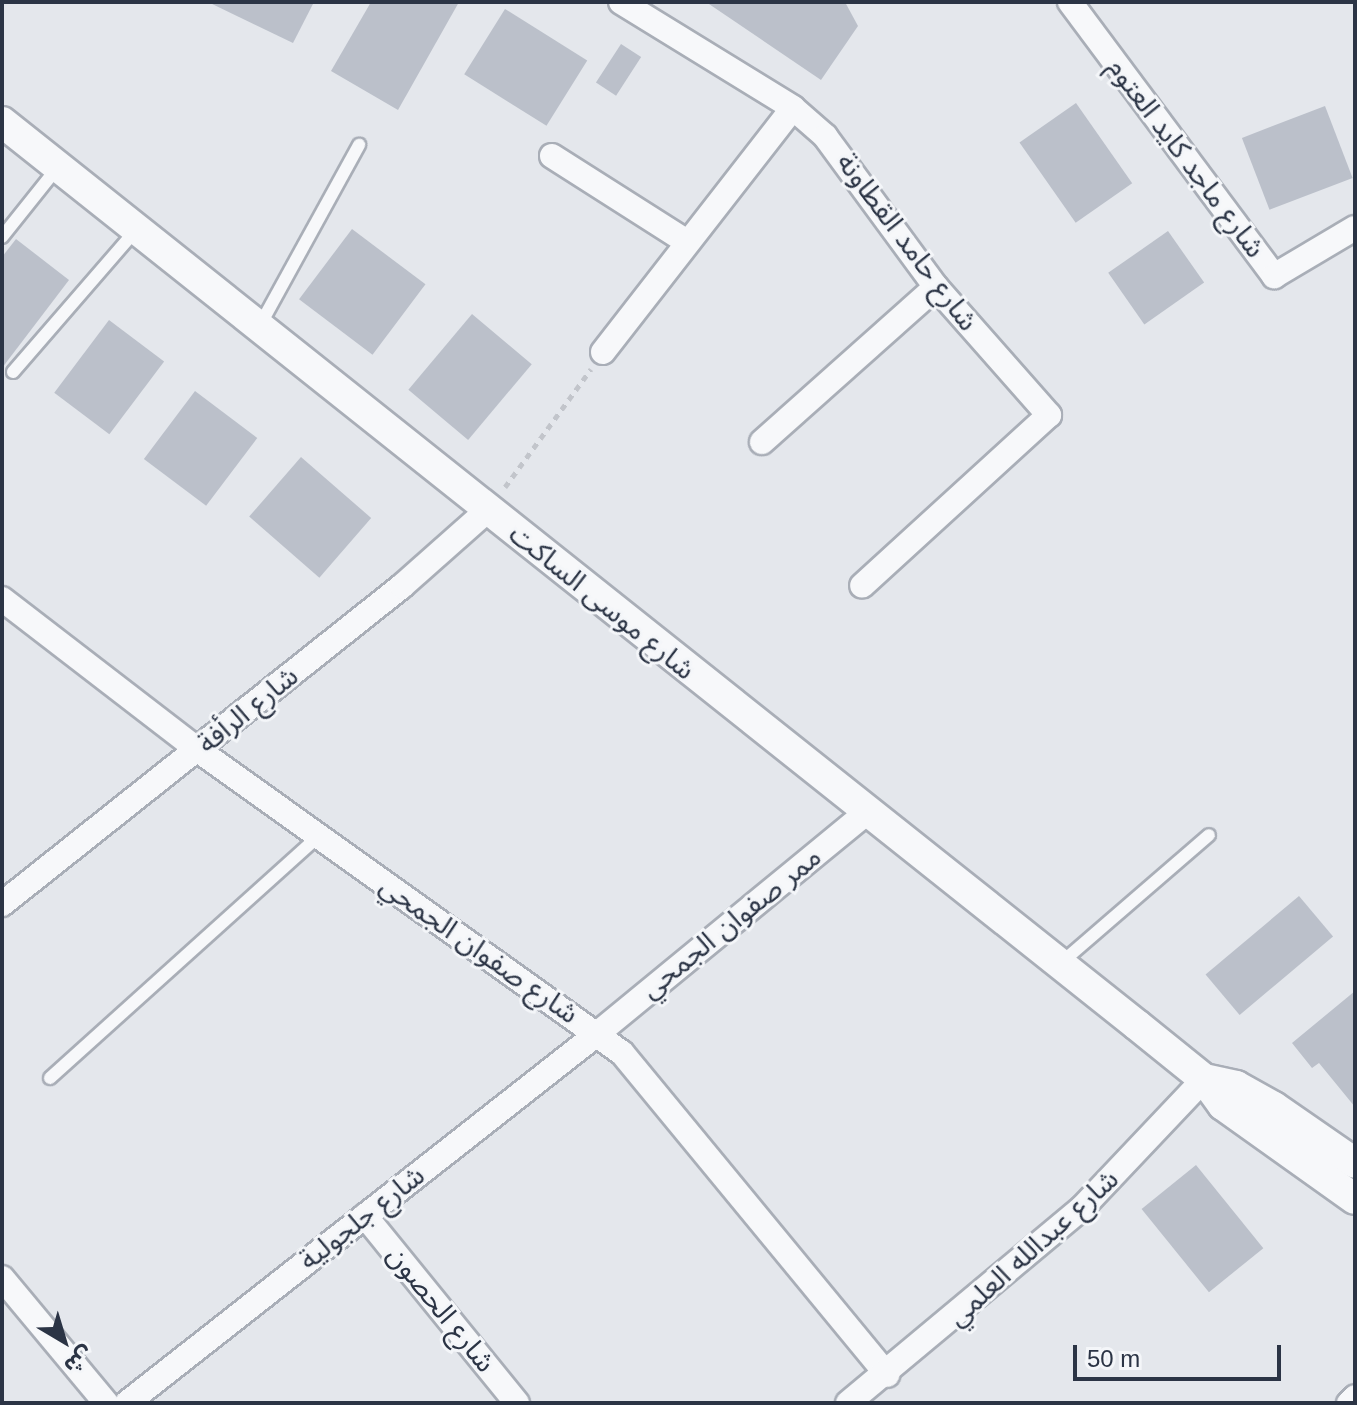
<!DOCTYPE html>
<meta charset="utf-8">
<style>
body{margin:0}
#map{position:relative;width:1357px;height:1405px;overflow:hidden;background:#e4e7ec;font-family:Helvetica,"Noto Sans Arabic",sans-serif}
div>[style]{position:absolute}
.building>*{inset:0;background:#bbc0ca;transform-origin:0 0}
.path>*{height:5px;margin-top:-2.5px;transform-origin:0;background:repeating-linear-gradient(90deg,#c2c5cb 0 6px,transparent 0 12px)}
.roads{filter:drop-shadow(2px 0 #a9aeb7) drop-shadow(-2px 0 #a9aeb7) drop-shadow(0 2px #a9aeb7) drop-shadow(0 -2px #a9aeb7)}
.service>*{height:12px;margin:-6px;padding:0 6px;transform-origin:6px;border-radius:6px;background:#f7f8fa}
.minor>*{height:24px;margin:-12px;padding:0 12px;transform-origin:12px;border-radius:12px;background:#f7f8fa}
.tertiary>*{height:30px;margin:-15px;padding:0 15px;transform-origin:15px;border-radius:15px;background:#f7f8fa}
span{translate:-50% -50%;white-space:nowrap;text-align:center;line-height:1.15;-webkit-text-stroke:6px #f4f6f9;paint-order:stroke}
.street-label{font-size:28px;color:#2b3445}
.frame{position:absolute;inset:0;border:4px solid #2b3445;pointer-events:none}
.north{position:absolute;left:24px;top:1301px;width:80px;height:80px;-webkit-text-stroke:6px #f4f6f9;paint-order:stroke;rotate:142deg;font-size:22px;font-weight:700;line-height:32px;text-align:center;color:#2b3445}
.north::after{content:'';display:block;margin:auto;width:28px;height:36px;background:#2b3445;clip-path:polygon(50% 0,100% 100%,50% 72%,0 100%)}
.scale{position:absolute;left:1073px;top:1345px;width:208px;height:36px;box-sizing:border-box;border:4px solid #2b3445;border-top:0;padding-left:10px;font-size:24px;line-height:28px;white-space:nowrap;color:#2b3445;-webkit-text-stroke:6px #f4f6f9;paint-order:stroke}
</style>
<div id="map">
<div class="building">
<i style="clip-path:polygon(208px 2px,314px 2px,293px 43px)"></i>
<i style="clip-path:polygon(371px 2px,459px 2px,398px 110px,331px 71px)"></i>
<i style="clip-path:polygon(706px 2px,845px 2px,858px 26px,821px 80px)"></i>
<i style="left:505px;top:9px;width:97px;height:77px;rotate:32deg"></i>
<i style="left:621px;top:44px;width:24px;height:46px;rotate:33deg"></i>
<i style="left:1076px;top:103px;width:98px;height:69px;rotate:55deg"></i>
<i style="left:1325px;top:106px;width:77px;height:89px;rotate:69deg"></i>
<i style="left:352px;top:229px;width:92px;height:88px;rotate:37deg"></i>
<i style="left:1168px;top:231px;width:63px;height:73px;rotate:55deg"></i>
<i style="clip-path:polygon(16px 239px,69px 280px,2px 368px,2px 257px)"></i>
<i style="left:472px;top:314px;width:78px;height:99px;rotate:40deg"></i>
<i style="left:109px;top:320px;width:69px;height:91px;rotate:37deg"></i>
<i style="left:195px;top:391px;width:78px;height:85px;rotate:37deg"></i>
<i style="left:301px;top:457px;width:93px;height:79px;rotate:41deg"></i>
<i style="left:1299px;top:896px;width:53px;height:122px;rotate:50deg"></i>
<i style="clip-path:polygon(1355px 991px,1355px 1107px,1319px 1063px,1312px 1068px,1292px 1043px)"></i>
<i style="left:1196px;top:1165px;width:107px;height:70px;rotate:51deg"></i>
</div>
<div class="path">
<i style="left:505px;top:487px;width:146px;rotate:-53.9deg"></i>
</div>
<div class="roads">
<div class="service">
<i style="left:2px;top:237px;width:88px;rotate:-51.4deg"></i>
<i style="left:259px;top:327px;width:208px;rotate:-61.2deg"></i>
<i style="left:13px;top:372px;width:189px;rotate:-49.1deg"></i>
<i style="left:1062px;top:962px;width:194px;rotate:-40.8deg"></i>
<i style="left:50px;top:1078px;width:362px;rotate:-42deg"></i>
</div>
<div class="minor">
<i style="left:621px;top:2px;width:202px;rotate:31.6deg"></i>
<i style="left:793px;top:108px;width:43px;rotate:41.2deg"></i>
<i style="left:825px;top:136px;width:187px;rotate:53.7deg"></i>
<i style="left:936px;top:287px;width:171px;rotate:48.6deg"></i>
<i style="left:1049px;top:415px;width:253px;rotate:137.6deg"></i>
<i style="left:1070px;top:2px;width:342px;rotate:53.3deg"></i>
<i style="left:1274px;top:276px;width:94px;rotate:-30.7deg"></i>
<i style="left:552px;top:156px;width:160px;rotate:32.5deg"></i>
<i style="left:603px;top:352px;width:309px;rotate:-52.1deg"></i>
<i style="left:762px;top:442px;width:233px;rotate:-41.7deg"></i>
<i style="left:2px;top:599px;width:247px;rotate:37.6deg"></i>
<i style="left:198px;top:750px;width:521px;rotate:35.55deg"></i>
<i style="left:622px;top:1053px;width:417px;rotate:50.5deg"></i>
<i style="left:2px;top:904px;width:511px;rotate:-38.48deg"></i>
<i style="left:402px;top:586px;width:115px;rotate:-41.5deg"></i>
<i style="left:365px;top:1216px;width:241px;rotate:50.9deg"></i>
<i style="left:2px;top:1278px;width:163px;rotate:50.2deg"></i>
<i style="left:127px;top:1403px;width:598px;rotate:-38.14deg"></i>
<i style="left:597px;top:1034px;width:348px;rotate:-39.4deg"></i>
<i style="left:848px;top:1403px;width:305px;rotate:-39.8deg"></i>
<i style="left:1082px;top:1208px;width:178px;rotate:-46.6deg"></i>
<i style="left:1349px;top:1403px;width:8px;rotate:-45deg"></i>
</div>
<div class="tertiary">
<i style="left:2px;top:122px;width:1450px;rotate:38.51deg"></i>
<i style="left:1137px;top:1025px;width:86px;rotate:38.9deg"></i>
<i style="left:1204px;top:1079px;width:32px;rotate:54deg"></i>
<i style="left:1223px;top:1105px;width:162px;rotate:35.5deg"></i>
<i style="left:1204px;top:1079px;width:33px;rotate:12deg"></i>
<i style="left:1236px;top:1086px;width:43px;rotate:28.9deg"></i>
<i style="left:1274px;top:1107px;width:98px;rotate:34.7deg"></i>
</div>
</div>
<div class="street-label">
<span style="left:1186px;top:158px;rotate:53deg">شارع ماجد كايد العتوم</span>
<span style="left:907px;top:242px;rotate:53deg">شارع حامد القطاونة</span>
<span style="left:602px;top:602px;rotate:39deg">شارع موسى الساكت</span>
<span style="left:248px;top:710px;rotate:-39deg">شارع الرأفة</span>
<span style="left:731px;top:923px;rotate:-39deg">ممر صفوان الجمحي</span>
<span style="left:479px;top:950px;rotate:35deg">شارع صفوان الجمحي</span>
<span style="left:362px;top:1218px;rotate:-38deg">شارع جلجولية</span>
<span style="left:1033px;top:1248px;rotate:-42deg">شارع عبدالله العلمي</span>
<span style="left:441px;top:1309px;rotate:51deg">شارع الحصون</span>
</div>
<div class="frame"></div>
<div class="north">ش</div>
<div class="scale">50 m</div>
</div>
